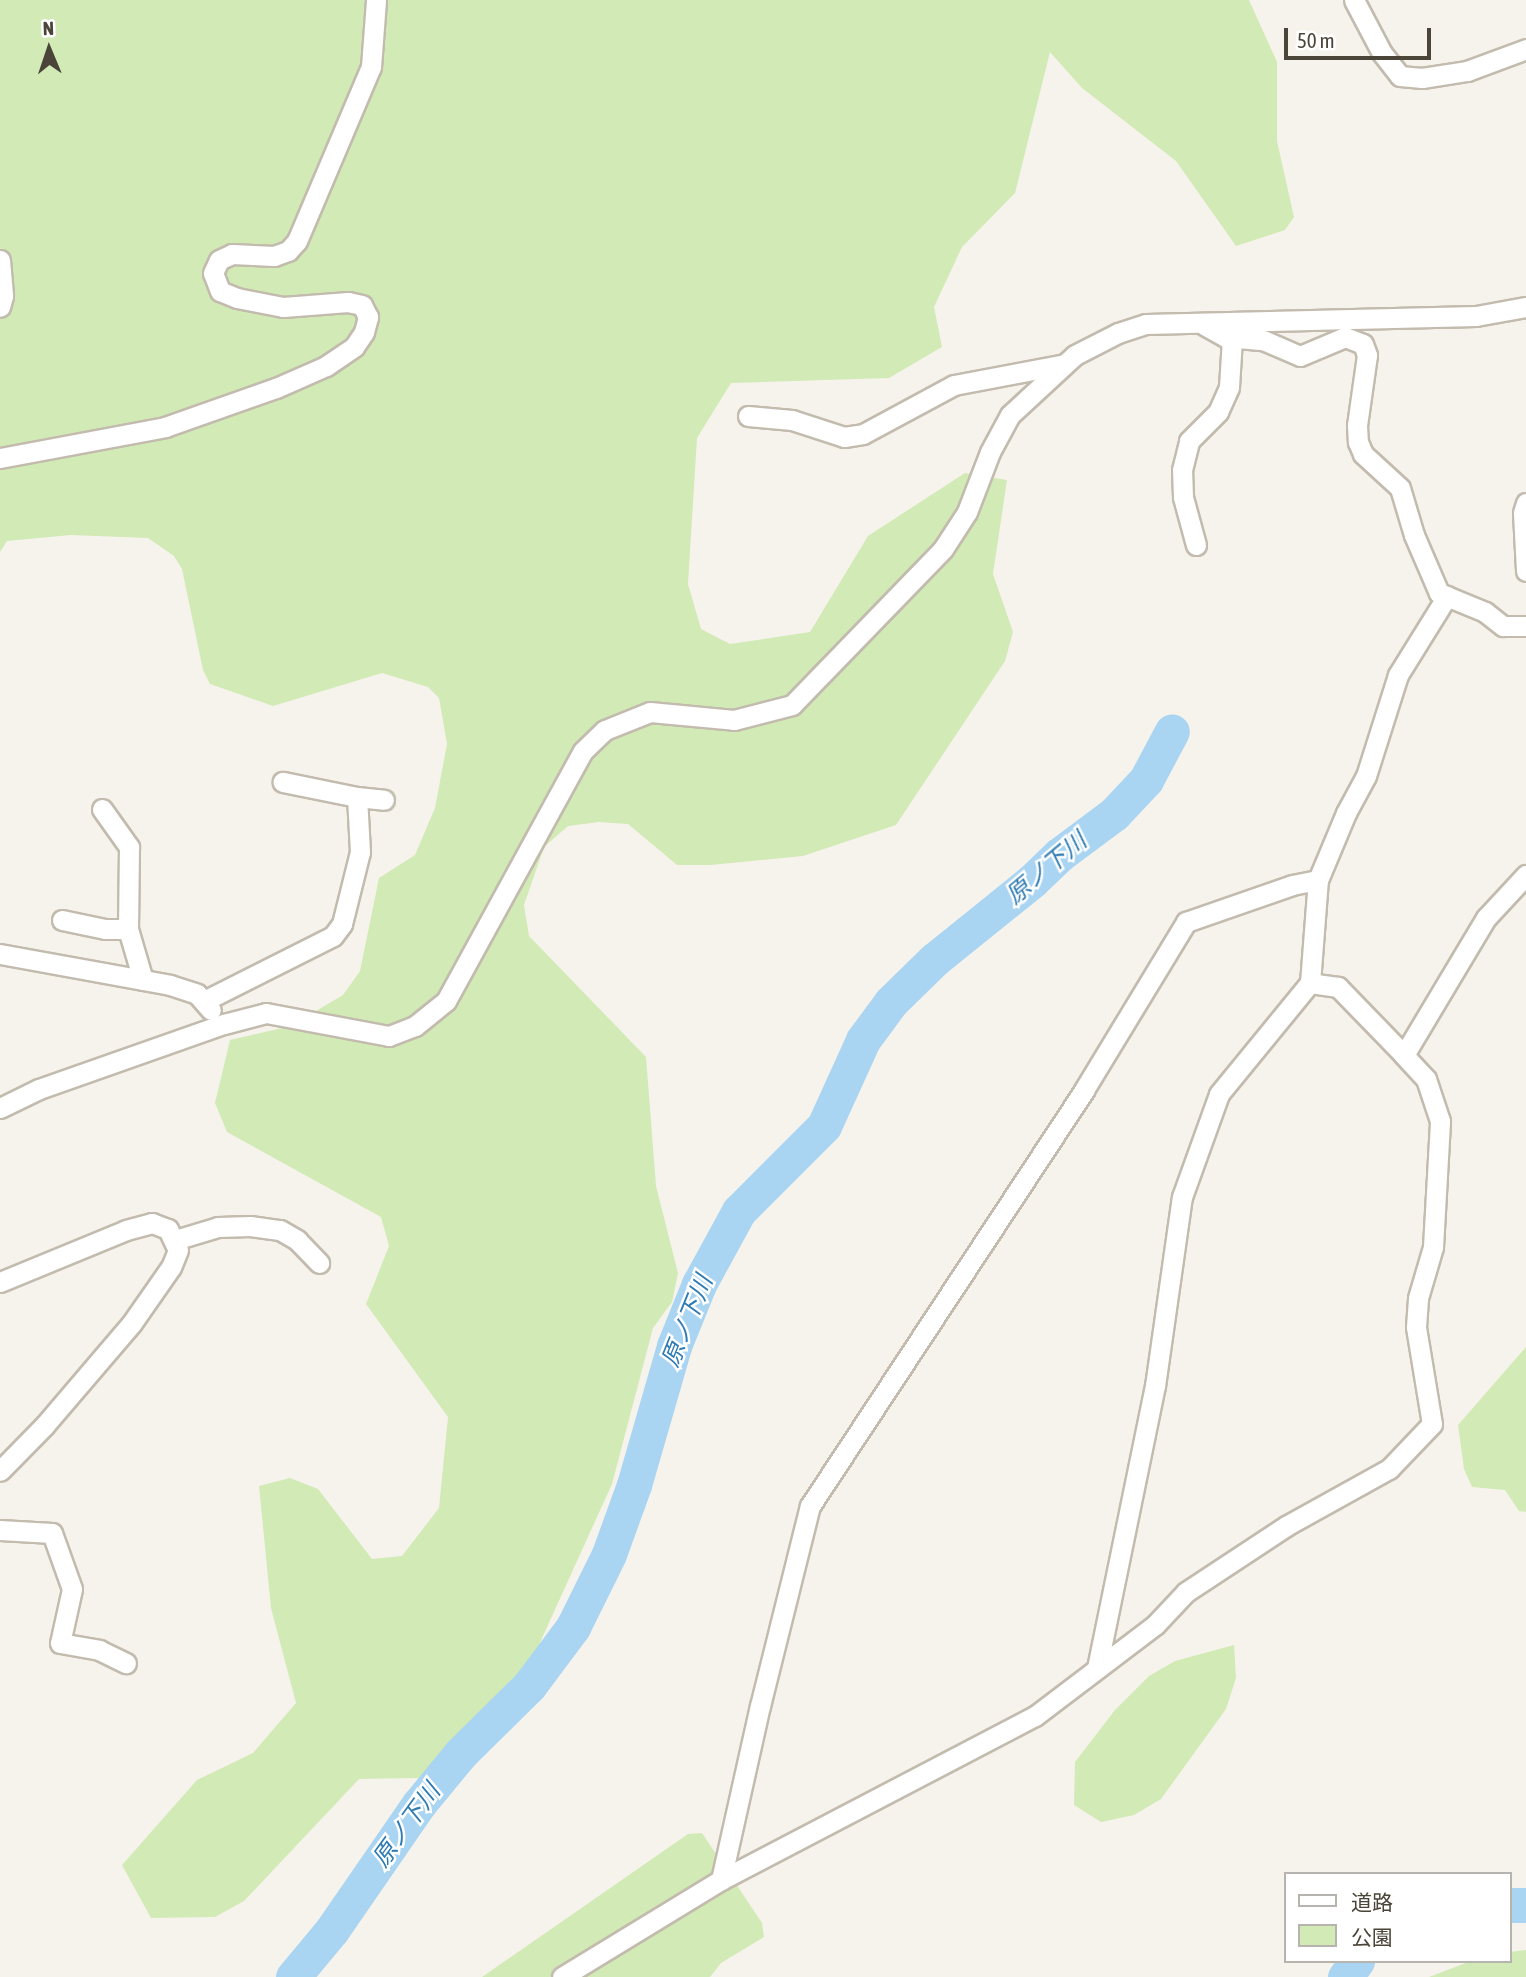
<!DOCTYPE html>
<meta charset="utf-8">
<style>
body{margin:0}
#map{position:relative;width:1526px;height:1977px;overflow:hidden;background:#f6f3ec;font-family:"Asap Condensed","Noto Sans JP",sans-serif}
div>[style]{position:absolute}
.green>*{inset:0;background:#d2eab5}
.river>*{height:35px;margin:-17.5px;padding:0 17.5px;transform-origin:17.5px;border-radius:17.5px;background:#a9d4f2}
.roads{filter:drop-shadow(2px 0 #c2bbae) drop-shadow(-2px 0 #c2bbae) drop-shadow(0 2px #c2bbae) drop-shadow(0 -2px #c2bbae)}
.minor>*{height:19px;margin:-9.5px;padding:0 9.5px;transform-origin:9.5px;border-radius:9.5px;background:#fff}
span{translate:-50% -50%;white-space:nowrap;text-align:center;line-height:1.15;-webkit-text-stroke:5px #fff;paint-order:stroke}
.water-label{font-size:24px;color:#2e7ab2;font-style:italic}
.legend{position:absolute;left:1284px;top:1872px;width:228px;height:91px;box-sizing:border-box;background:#fff;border:2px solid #b7b4b0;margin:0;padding:9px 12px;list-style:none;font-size:21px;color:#4b4439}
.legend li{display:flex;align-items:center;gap:14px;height:35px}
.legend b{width:35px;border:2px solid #b7b4b0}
.north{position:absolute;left:14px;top:14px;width:70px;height:70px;-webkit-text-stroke:5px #fff;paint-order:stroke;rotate:358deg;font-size:19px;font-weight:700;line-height:28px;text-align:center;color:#4b4439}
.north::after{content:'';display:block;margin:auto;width:24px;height:32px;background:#4b4439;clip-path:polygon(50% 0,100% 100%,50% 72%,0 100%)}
.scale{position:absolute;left:1284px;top:28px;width:147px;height:32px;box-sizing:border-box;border:4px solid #4b4439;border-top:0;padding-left:9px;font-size:21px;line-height:24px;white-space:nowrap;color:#4b4439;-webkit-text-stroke:5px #fff;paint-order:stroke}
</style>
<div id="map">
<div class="green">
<i style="clip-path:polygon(0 0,1249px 0,1277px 62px,1277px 141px,1294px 217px,1285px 230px,1236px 246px,1176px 161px,1082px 88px,1050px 52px,1015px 193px,962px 247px,934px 307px,942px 347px,889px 378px,731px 383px,697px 438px,688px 584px,701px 629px,730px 644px,810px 632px,868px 536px,965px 473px,1007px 480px,993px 574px,1013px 632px,1005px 661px,896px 825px,803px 856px,711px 865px,677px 865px,628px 824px,599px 822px,568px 826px,544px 847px,524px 905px,529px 936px,646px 1057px,656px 1186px,678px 1273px,672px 1302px,653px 1328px,612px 1484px,513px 1702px,419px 1778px,359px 1779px,244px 1901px,215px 1917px,151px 1918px,122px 1865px,197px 1780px,253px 1753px,296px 1703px,271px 1608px,259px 1486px,290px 1478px,318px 1489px,372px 1559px,402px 1556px,439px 1508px,448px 1417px,366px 1304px,389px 1246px,381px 1217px,227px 1132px,215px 1103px,230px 1040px,291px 1026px,343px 995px,360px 971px,379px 878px,415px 855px,435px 808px,447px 744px,439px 698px,428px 687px,382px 673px,273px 706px,210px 684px,203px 670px,182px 569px,174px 556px,148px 538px,71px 535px,7px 541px,0 552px)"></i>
<i style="clip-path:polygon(1526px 1347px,1526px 1512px,1519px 1511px,1505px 1490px,1472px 1487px,1464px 1469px,1458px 1425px)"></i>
<i style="clip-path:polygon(1234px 1645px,1236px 1678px,1226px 1709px,1161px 1799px,1134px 1815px,1101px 1822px,1074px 1805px,1075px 1762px,1115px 1710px,1149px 1676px,1175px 1661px)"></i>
<i style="clip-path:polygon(702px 1833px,762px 1923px,764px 1937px,721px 1963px,710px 1977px,482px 1977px,688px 1834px)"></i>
<i style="clip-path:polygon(1526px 1950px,1526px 1977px,1429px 1977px,1471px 1961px,1510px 1961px,1510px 1952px)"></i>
</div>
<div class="river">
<i style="left:1510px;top:1905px;width:16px"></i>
<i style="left:293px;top:1977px;width:61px;rotate:-50.3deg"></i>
<i style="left:332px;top:1930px;width:153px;rotate:-55.4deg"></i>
<i style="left:419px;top:1804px;width:65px;rotate:-50.6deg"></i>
<i style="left:460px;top:1754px;width:97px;rotate:-44.6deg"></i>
<i style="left:529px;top:1686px;width:74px;rotate:-53.3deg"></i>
<i style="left:573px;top:1627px;width:81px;rotate:-63.7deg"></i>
<i style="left:609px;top:1554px;width:73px;rotate:-70.1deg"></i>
<i style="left:634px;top:1485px;width:145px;rotate:-73.9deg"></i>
<i style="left:674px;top:1346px;width:67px;rotate:-68deg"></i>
<i style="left:699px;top:1284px;width:83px;rotate:-61.3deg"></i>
<i style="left:739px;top:1211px;width:120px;rotate:-45deg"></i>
<i style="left:824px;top:1126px;width:94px;rotate:-65.6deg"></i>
<i style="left:863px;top:1040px;width:47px;rotate:-53.6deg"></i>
<i style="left:891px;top:1002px;width:60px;rotate:-44.3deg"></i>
<i style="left:934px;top:960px;width:126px;rotate:-38.9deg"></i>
<i style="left:1032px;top:881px;width:37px;rotate:-44deg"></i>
<i style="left:1059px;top:855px;width:69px;rotate:-36.7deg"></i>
<i style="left:1114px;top:814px;width:47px;rotate:-46.7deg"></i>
<i style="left:1146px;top:780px;width:55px;rotate:-62deg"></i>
<i style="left:1345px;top:1977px;width:20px;rotate:-53deg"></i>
</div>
<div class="roads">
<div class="minor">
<i style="left:1354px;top:0;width:60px;rotate:62.2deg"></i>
<i style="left:1382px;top:53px;width:29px;rotate:52deg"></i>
<i style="left:1400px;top:76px;width:22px;rotate:5deg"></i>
<i style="left:1422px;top:78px;width:46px;rotate:-8.8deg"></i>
<i style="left:1467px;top:71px;width:63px;rotate:-20.4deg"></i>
<i style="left:0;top:260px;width:36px;rotate:85deg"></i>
<i style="left:3px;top:296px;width:11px;rotate:105deg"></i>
<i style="left:1204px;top:325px;width:25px;rotate:29deg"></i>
<i style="left:1226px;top:337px;width:37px;rotate:5deg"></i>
<i style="left:1263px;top:340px;width:40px;rotate:23.4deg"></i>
<i style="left:1300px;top:356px;width:49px;rotate:-22.9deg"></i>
<i style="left:1345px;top:337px;width:19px;rotate:21deg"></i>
<i style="left:1363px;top:344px;width:12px;rotate:70deg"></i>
<i style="left:1367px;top:355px;width:71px;rotate:98.1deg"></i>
<i style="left:1357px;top:425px;width:17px;rotate:87deg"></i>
<i style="left:1358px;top:442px;width:13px;rotate:67deg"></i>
<i style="left:1363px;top:454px;width:50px;rotate:42.6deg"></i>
<i style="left:1400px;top:488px;width:49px;rotate:73.4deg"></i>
<i style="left:1414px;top:535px;width:63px;rotate:66.7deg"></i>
<i style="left:1439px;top:593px;width:50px;rotate:22.4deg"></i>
<i style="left:1485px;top:612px;width:23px;rotate:38deg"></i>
<i style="left:1503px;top:626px;width:23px"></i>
<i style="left:748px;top:416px;width:44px;rotate:5.2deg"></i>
<i style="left:792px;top:420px;width:55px;rotate:18.1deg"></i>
<i style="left:844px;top:437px;width:19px;rotate:-9deg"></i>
<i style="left:863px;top:434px;width:103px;rotate:-28.3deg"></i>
<i style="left:954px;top:385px;width:113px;rotate:-10.7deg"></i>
<i style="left:0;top:458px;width:168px;rotate:-10.6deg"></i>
<i style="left:165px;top:427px;width:118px;rotate:-19.4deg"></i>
<i style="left:276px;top:388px;width:55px;rotate:-23.7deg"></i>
<i style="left:326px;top:366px;width:34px;rotate:-34deg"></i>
<i style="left:354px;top:347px;width:18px;rotate:-56deg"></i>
<i style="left:364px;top:332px;width:16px;rotate:-75deg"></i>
<i style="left:368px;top:317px;width:13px;rotate:-117deg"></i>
<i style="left:362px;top:305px;width:14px;rotate:-168deg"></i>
<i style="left:348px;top:302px;width:65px;rotate:175.6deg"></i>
<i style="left:283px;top:307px;width:47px;rotate:-168.9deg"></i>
<i style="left:237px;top:298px;width:18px;rotate:-158deg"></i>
<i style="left:220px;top:291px;width:19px;rotate:-111deg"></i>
<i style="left:213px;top:273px;width:14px;rotate:-65deg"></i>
<i style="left:219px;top:260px;width:14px;rotate:-25deg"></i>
<i style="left:232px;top:254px;width:42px;rotate:2.7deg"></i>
<i style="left:274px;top:256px;width:15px;rotate:-20deg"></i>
<i style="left:288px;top:251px;width:13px;rotate:-48deg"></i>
<i style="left:297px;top:241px;width:189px;rotate:-67deg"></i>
<i style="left:371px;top:67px;width:67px;rotate:-85.7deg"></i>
<i style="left:1526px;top:503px;width:10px;rotate:107deg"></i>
<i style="left:1523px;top:513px;width:58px;rotate:87deg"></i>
<i style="left:1196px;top:545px;width:50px;rotate:-105.2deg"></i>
<i style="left:1183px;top:497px;width:27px;rotate:-92deg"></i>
<i style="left:1182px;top:470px;width:30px;rotate:-76deg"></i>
<i style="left:1189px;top:441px;width:41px;rotate:-45deg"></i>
<i style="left:1218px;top:412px;width:27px;rotate:-66deg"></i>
<i style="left:1229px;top:387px;width:49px;rotate:-86.5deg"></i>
<i style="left:357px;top:797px;width:27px;rotate:6deg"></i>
<i style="left:102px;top:809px;width:47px;rotate:54.6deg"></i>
<i style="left:129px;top:847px;width:82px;rotate:90.7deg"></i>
<i style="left:128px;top:929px;width:53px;rotate:73.6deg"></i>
<i style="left:62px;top:920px;width:44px;rotate:11.8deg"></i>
<i style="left:105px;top:929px;width:23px"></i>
<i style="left:0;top:954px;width:173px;rotate:10.3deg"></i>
<i style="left:170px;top:985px;width:28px;rotate:18deg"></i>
<i style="left:197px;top:994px;width:21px;rotate:49deg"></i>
<i style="left:204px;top:1001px;width:144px;rotate:-26.7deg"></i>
<i style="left:333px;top:936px;width:15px;rotate:-53deg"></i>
<i style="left:342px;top:924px;width:74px;rotate:-76deg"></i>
<i style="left:360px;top:852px;width:55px;rotate:-93.1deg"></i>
<i style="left:357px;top:797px;width:76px;rotate:-168.5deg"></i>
<i style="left:1404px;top:1055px;width:160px;rotate:-59.1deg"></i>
<i style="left:1486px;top:918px;width:59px;rotate:-47.1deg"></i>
<i style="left:0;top:1108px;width:43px;rotate:-26deg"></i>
<i style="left:39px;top:1089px;width:196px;rotate:-19.4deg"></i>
<i style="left:224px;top:1024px;width:43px;rotate:-14.7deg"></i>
<i style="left:266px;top:1013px;width:125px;rotate:10.6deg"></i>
<i style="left:389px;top:1036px;width:28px;rotate:-21deg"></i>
<i style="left:415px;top:1026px;width:40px;rotate:-39deg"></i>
<i style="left:446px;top:1001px;width:285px;rotate:-61.3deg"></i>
<i style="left:583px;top:751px;width:30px;rotate:-44deg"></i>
<i style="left:605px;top:730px;width:48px;rotate:-21.8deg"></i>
<i style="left:650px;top:712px;width:84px;rotate:5.4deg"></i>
<i style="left:734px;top:720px;width:60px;rotate:-14.5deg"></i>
<i style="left:792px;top:705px;width:217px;rotate:-45.9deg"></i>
<i style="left:943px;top:549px;width:44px;rotate:-57deg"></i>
<i style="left:967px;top:512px;width:64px;rotate:-69deg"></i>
<i style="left:990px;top:452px;width:42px;rotate:-61.6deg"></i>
<i style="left:1010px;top:415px;width:88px;rotate:-42.7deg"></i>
<i style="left:1075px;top:355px;width:48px;rotate:-27.1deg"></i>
<i style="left:1118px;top:333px;width:29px;rotate:-18deg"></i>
<i style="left:1146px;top:324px;width:330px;rotate:-1.4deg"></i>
<i style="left:1476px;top:316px;width:51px;rotate:-10.2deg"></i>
<i style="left:175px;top:1240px;width:45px;rotate:-16.8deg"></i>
<i style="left:218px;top:1227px;width:32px;rotate:-2deg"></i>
<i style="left:250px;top:1226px;width:30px;rotate:8deg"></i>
<i style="left:280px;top:1230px;width:20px;rotate:30deg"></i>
<i style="left:297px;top:1240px;width:32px;rotate:46deg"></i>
<i style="left:0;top:1282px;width:136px;rotate:-22.4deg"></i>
<i style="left:126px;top:1230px;width:27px;rotate:-15deg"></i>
<i style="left:152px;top:1223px;width:17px;rotate:21deg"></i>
<i style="left:168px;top:1229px;width:23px;rotate:65deg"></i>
<i style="left:178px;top:1250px;width:18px;rotate:112deg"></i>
<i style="left:171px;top:1267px;width:68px;rotate:124.9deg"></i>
<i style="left:132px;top:1323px;width:134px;rotate:130.5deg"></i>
<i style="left:45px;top:1425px;width:64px;rotate:134.4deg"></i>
<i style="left:0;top:1530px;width:52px;rotate:3.3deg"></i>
<i style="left:52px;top:1533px;width:59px;rotate:70.3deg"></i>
<i style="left:72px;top:1589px;width:55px;rotate:102.5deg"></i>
<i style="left:60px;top:1643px;width:40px;rotate:10deg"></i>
<i style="left:99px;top:1650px;width:30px;rotate:26deg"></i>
<i style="left:1097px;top:1668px;width:288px;rotate:-78.4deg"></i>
<i style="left:1155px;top:1386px;width:191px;rotate:-81.9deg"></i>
<i style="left:1182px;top:1197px;width:109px;rotate:-70.2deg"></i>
<i style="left:1219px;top:1094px;width:144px;rotate:-50.7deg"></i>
<i style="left:1310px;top:983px;width:103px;rotate:-85.6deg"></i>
<i style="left:1318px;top:880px;width:73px;rotate:-67.3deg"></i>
<i style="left:1346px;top:813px;width:42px;rotate:-61.6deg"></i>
<i style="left:1366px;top:776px;width:106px;rotate:-72.4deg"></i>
<i style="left:1398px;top:675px;width:93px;rotate:-58.2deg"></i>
<i style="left:721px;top:1880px;width:178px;rotate:-77.4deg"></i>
<i style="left:760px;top:1706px;width:206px;rotate:-76deg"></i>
<i style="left:810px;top:1506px;width:498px;rotate:-56.6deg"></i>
<i style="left:1084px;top:1090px;width:197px;rotate:-58.7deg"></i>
<i style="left:1186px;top:922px;width:112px;rotate:-19.2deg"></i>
<i style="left:1292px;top:885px;width:26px;rotate:-11deg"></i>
<i style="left:562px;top:1977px;width:186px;rotate:-31.4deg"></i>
<i style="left:721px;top:1880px;width:354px;rotate:-27.6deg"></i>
<i style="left:1035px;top:1716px;width:151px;rotate:-37.2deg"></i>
<i style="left:1155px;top:1625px;width:45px;rotate:-46.8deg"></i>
<i style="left:1186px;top:1592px;width:120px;rotate:-33.4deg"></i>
<i style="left:1286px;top:1526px;width:118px;rotate:-29deg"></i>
<i style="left:1389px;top:1469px;width:62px;rotate:-46.3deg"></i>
<i style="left:1432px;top:1424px;width:98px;rotate:-99.4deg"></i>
<i style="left:1416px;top:1327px;width:29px;rotate:-86deg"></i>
<i style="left:1418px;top:1298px;width:53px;rotate:-73.6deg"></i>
<i style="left:1433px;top:1247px;width:126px;rotate:-86.8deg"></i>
<i style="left:1440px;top:1121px;width:44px;rotate:-108.4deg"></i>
<i style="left:1426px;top:1079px;width:33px;rotate:-133deg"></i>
<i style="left:1404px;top:1055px;width:95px;rotate:-134.1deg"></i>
<i style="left:1338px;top:987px;width:28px;rotate:-172deg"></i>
</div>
</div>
<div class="water-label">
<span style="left:1046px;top:868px;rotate:-40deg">原ノ下川</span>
<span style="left:687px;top:1321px;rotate:-68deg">原ノ下川</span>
<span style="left:406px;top:1825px;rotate:-54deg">原ノ下川</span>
</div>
<ul class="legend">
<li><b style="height:9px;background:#fff"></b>道路</li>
<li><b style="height:19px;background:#d2eab5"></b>公園</li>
</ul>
<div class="north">N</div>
<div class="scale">50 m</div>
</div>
